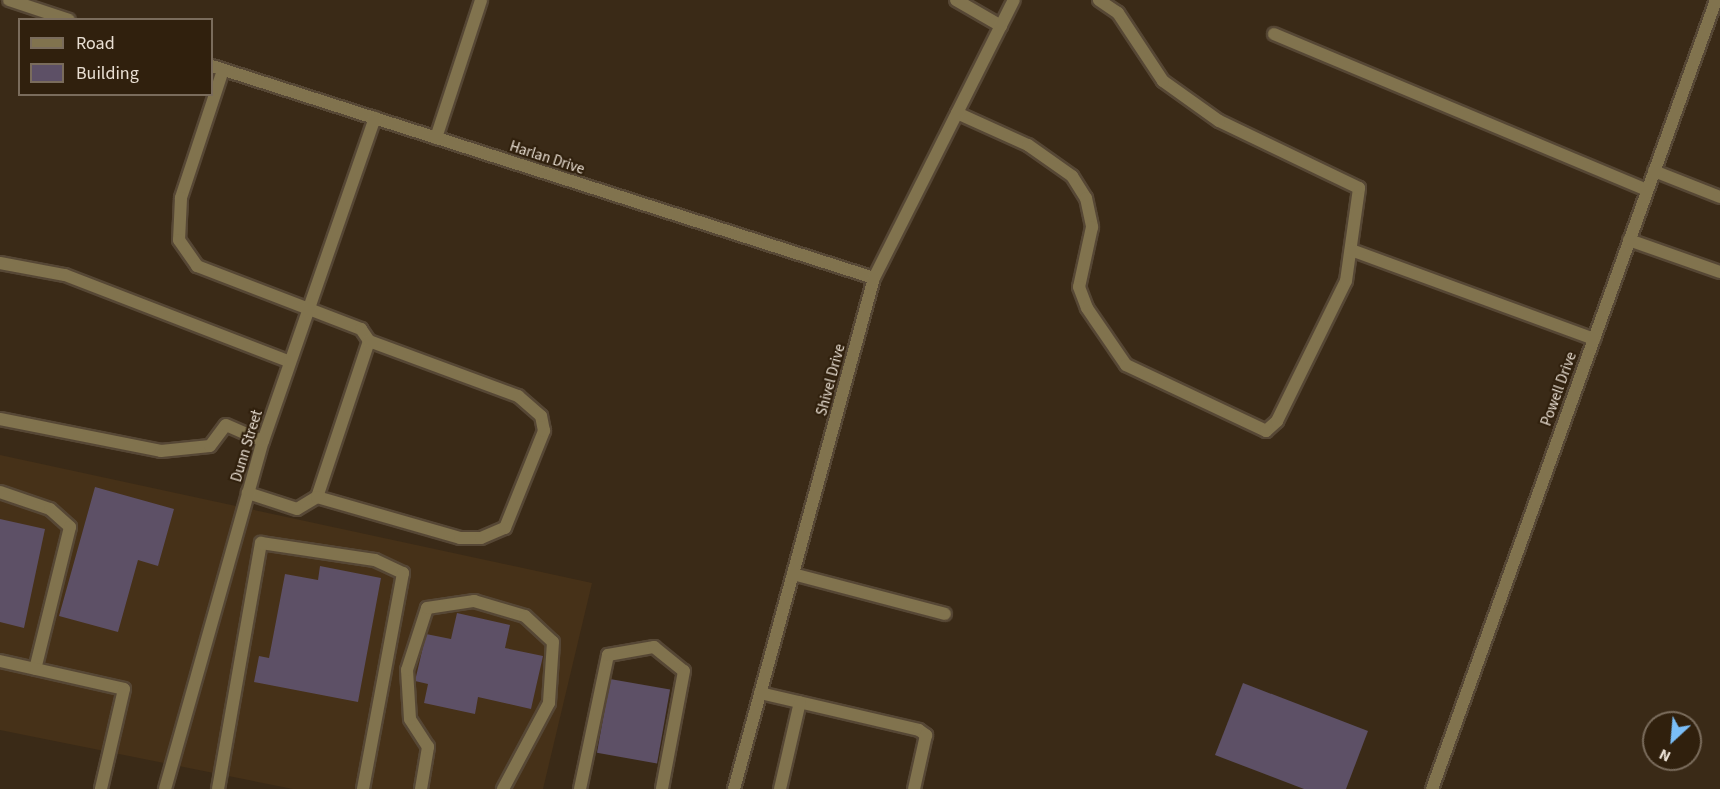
<!DOCTYPE html>
<style>
body{margin:0}
#map{position:relative;width:1720px;height:789px;overflow:hidden;background:#3a2a17;font-family:"Source Sans 3",sans-serif}
div>[style]{position:absolute}
.built>*{inset:0;background:#463118}
.building>*{inset:0;background:#5d5066;transform-origin:0 0}
.roads{filter:drop-shadow(2px 0 #564735) drop-shadow(-2px 0 #564735) drop-shadow(0 2px #564735) drop-shadow(0 -2px #564735)}
.service>*{height:12px;margin:-6px;padding:0 6px;transform-origin:6px;border-radius:6px;background:#81734e}
.minor>*{height:12px;margin:-6px;padding:0 6px;transform-origin:6px;border-radius:6px;background:#81734e}
span{translate:-50% -50%;white-space:nowrap;text-align:center;line-height:1.15;-webkit-text-stroke:4.5px #30200d;paint-order:stroke}
.street-label{font-size:15px;color:#e9dfd3}
.legend{position:absolute;left:18px;top:18px;width:195px;height:78px;box-sizing:border-box;background:#30200d;border:2px solid #7a6c5c;margin:0;padding:8px 10px;list-style:none;font-size:18px;color:#e9dfd3}
.legend li{display:flex;align-items:center;gap:12px;height:30px}
.legend b{width:30px;border:2px solid #7a6c5c}
.north{position:absolute;left:1642px;top:711px;width:60px;height:60px;box-sizing:border-box;background:#30200d;border:2px solid #7a6c5c;border-radius:50%;rotate:206deg;font-size:16px;font-weight:700;line-height:24px;text-align:center;color:#e9dfd3}
.north::after{content:'';display:block;margin:auto;width:21px;height:27px;background:#7abef8;clip-path:polygon(50% 0,100% 100%,50% 72%,0 100%)}
</style>
<div id="map">
<div class="built">
<i style="clip-path:polygon(0 455px,592px 583px,543px 789px,293px 789px,0 730px)"></i>
</div>
<div class="building">
<i style="clip-path:polygon(95px 487px,174px 509px,158px 566px,138px 560px,118px 632px,59px 616px)"></i>
<i style="clip-path:polygon(0 519px,45px 529px,24px 628px,0 622px)"></i>
<i style="clip-path:polygon(320px 566px,381px 578px,358px 702px,254px 682px,259px 656px,269px 658px,285px 574px,318px 580px)"></i>
<i style="clip-path:polygon(457px 613px,510px 625px,505px 648px,543px 656px,531px 709px,478px 697px,475px 714px,424px 703px,428px 684px,415px 681px,426px 634px,451px 639px)"></i>
<i style="left:610px;top:679px;width:61px;height:75px;rotate:10deg"></i>
<i style="clip-path:polygon(1243px 683px,1368px 731px,1346px 789px,1304px 789px,1215px 755px)"></i>
</div>
<div class="roads">
<div class="service">
<i style="left:956px;top:0;width:52px;rotate:30deg"></i>
<i style="left:1274px;top:34px;width:404px;rotate:22.7deg"></i>
<i style="left:223px;top:70px;width:135px;rotate:108.2deg"></i>
<i style="left:181px;top:198px;width:42px;rotate:92.7deg"></i>
<i style="left:179px;top:240px;width:32px;rotate:55deg"></i>
<i style="left:197px;top:266px;width:176px;rotate:21deg"></i>
<i style="left:361px;top:329px;width:14px;rotate:56deg"></i>
<i style="left:369px;top:341px;width:164px;rotate:108.4deg"></i>
<i style="left:317px;top:497px;width:23px;rotate:149deg"></i>
<i style="left:297px;top:509px;width:52px;rotate:-161.9deg"></i>
<i style="left:957px;top:113px;width:78px;rotate:24.3deg"></i>
<i style="left:1028px;top:145px;width:54px;rotate:35.2deg"></i>
<i style="left:1072px;top:176px;width:26px;rotate:58deg"></i>
<i style="left:1086px;top:198px;width:30px;rotate:78deg"></i>
<i style="left:1092px;top:227px;width:61px;rotate:102.2deg"></i>
<i style="left:1079px;top:287px;width:22px;rotate:69deg"></i>
<i style="left:1087px;top:308px;width:69px;rotate:55.6deg"></i>
<i style="left:1126px;top:365px;width:155px;rotate:25.2deg"></i>
<i style="left:1266px;top:431px;width:15px;rotate:-42deg"></i>
<i style="left:1277px;top:421px;width:156px;rotate:-63.8deg"></i>
<i style="left:1346px;top:281px;width:94px;rotate:-82deg"></i>
<i style="left:1359px;top:188px;width:155px;rotate:-154.4deg"></i>
<i style="left:1219px;top:121px;width:69px;rotate:-144.5deg"></i>
<i style="left:1163px;top:81px;width:82px;rotate:-123.5deg"></i>
<i style="left:1118px;top:13px;width:23px;rotate:-146deg"></i>
<i style="left:436px;top:138px;width:145px;rotate:-71.9deg"></i>
<i style="left:1654px;top:171px;width:71px;rotate:21.5deg"></i>
<i style="left:1629px;top:240px;width:96px;rotate:19.4deg"></i>
<i style="left:1351px;top:250px;width:259px;rotate:20.1deg"></i>
<i style="left:0;top:263px;width:66px;rotate:10.5deg"></i>
<i style="left:65px;top:275px;width:241px;rotate:21.1deg"></i>
<i style="left:0;top:419px;width:164px;rotate:11.2deg"></i>
<i style="left:161px;top:451px;width:49px;rotate:-5.8deg"></i>
<i style="left:210px;top:446px;width:26px;rotate:-53deg"></i>
<i style="left:226px;top:425px;width:40px;rotate:23.4deg"></i>
<i style="left:0;top:492px;width:53px;rotate:18.8deg"></i>
<i style="left:50px;top:509px;width:27px;rotate:42deg"></i>
<i style="left:70px;top:527px;width:146px;rotate:103.8deg"></i>
<i style="left:317px;top:497px;width:149px;rotate:16deg"></i>
<i style="left:460px;top:538px;width:21px"></i>
<i style="left:481px;top:538px;width:26px;rotate:-23deg"></i>
<i style="left:505px;top:528px;width:105px;rotate:-68.1deg"></i>
<i style="left:544px;top:431px;width:15px;rotate:-101deg"></i>
<i style="left:541px;top:416px;width:30px;rotate:-139deg"></i>
<i style="left:518px;top:396px;width:159px;rotate:-159.7deg"></i>
<i style="left:793px;top:574px;width:157px;rotate:14.7deg"></i>
<i style="left:0;top:661px;width:127px;rotate:12.7deg"></i>
<i style="left:124px;top:689px;width:103px;rotate:103deg"></i>
<i style="left:760px;top:693px;width:163px;rotate:13.1deg"></i>
<i style="left:919px;top:730px;width:9px;rotate:36deg"></i>
<i style="left:926px;top:735px;width:55px;rotate:102.5deg"></i>
<i style="left:218px;top:789px;width:250px;rotate:-80.1deg"></i>
<i style="left:261px;top:543px;width:115px;rotate:8.5deg"></i>
<i style="left:375px;top:560px;width:31px;rotate:25deg"></i>
<i style="left:403px;top:573px;width:220px;rotate:100.5deg"></i>
<i style="left:421px;top:789px;width:43px;rotate:-80.5deg"></i>
<i style="left:428px;top:747px;width:33px;rotate:-123deg"></i>
<i style="left:410px;top:719px;width:49px;rotate:-93.5deg"></i>
<i style="left:407px;top:670px;width:65px;rotate:-72.1deg"></i>
<i style="left:427px;top:608px;width:48px;rotate:-8.5deg"></i>
<i style="left:474px;top:601px;width:53px;rotate:16.4deg"></i>
<i style="left:525px;top:616px;width:38px;rotate:43deg"></i>
<i style="left:553px;top:642px;width:61px;rotate:93.8deg"></i>
<i style="left:549px;top:703px;width:98px;rotate:118.1deg"></i>
<i style="left:580px;top:789px;width:137px;rotate:-78.2deg"></i>
<i style="left:608px;top:655px;width:47px;rotate:-9.9deg"></i>
<i style="left:654px;top:647px;width:38px;rotate:39deg"></i>
<i style="left:684px;top:671px;width:120px;rotate:100.6deg"></i>
<i style="left:780px;top:789px;width:89px;rotate:-77.1deg"></i>
</div>
<div class="minor">
<i style="left:9px;top:0;width:63px;rotate:18.4deg"></i>
<i style="left:212px;top:66px;width:695px;rotate:17.76deg"></i>
<i style="left:165px;top:789px;width:362px;rotate:-74.3deg"></i>
<i style="left:263px;top:441px;width:342px;rotate:-70.9deg"></i>
<i style="left:734px;top:789px;width:530px;rotate:-74.68deg"></i>
<i style="left:874px;top:278px;width:311px;rotate:-63.3deg"></i>
<i style="left:1432px;top:789px;width:839px;rotate:-70.2deg"></i>
</div>
</div>
<div class="street-label">
<span style="left:547px;top:158px;rotate:18deg">Harlan Drive</span>
<span style="left:831px;top:380px;rotate:-75deg">Shivel Drive</span>
<span style="left:1559px;top:389px;rotate:-70deg">Powell Drive</span>
<span style="left:247px;top:446px;rotate:-73deg">Dunn Street</span>
</div>
<ul class="legend">
<li><b style="height:8px;background:#81734e"></b>Road</li>
<li><b style="height:16px;background:#5d5066"></b>Building</li>
</ul>
<div class="north">N</div>
</div>
